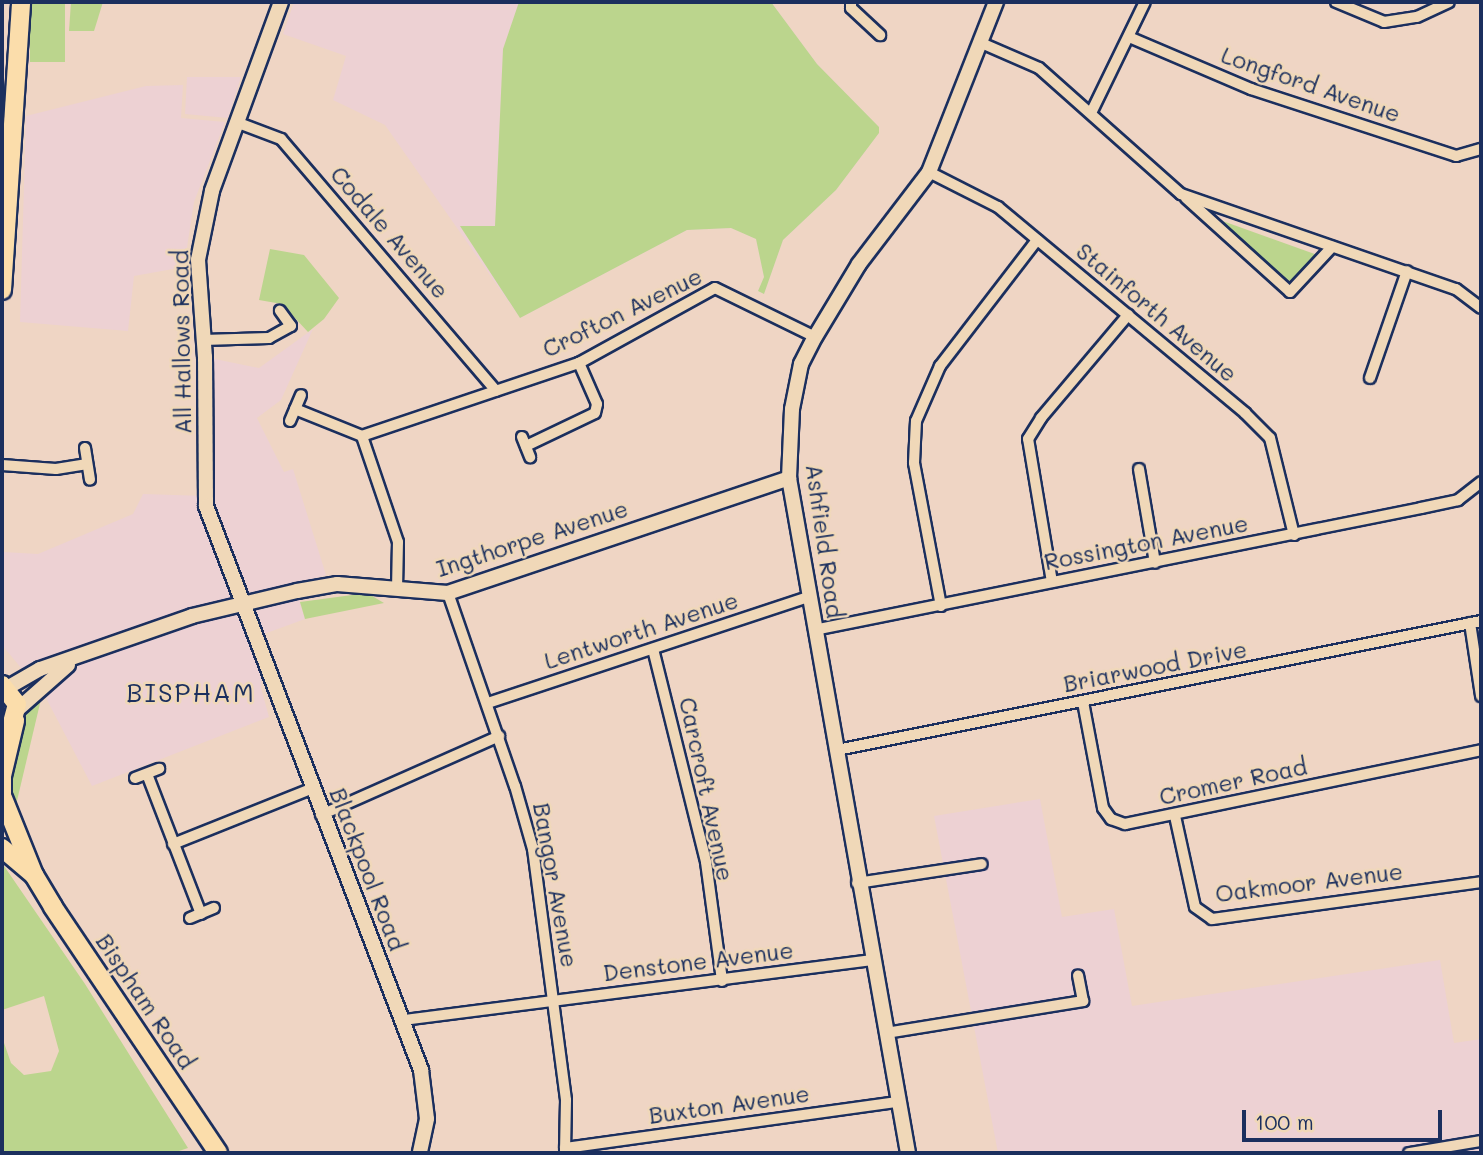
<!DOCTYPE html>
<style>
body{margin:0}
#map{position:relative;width:1483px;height:1155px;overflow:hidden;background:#efd5c4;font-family:Mali,sans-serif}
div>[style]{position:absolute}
.built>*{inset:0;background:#edd1d3}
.green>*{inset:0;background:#bbd58d;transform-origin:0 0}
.roads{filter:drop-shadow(2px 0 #1b2f5e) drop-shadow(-2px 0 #1b2f5e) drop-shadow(0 2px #1b2f5e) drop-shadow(0 -2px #1b2f5e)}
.minor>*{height:10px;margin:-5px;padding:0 5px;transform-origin:5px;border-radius:5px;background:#f0d8b8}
.tertiary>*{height:14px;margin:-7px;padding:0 7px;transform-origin:7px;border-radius:7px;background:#f0d8b8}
.primary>*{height:18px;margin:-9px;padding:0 9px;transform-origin:9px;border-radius:9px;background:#fbddab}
span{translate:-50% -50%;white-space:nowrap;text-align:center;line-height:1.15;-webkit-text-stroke:5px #f0d8b8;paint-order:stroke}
.street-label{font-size:23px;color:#1b2f5e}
.quarter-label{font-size:26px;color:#1b2f5e;letter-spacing:2px}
.frame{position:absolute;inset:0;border:4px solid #1b2f5e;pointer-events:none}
.scale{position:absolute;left:1242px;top:1110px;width:200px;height:32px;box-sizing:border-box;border:4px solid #1b2f5e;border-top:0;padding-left:9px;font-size:21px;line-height:24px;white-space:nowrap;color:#1b2f5e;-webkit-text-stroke:5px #f0d8b8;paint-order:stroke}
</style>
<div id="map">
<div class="built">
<i style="clip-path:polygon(294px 2px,771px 2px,817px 64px,879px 127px,879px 133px,836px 190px,783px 240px,764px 294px,758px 291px,764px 277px,756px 239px,731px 228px,687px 230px,520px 318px,385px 125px,333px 100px,346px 56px,283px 34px)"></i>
<i style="clip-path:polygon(187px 77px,241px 77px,228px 118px,185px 114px)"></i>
<i style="clip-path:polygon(183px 85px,181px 118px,225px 122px,194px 202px,184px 267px,134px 276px,128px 331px,20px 322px,26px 116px,146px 86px)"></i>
<i style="clip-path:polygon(313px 329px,281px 400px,257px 418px,284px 472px,293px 469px,326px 575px,295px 584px,305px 619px,264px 634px,261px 688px,269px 717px,92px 786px,46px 698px,2px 645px,3px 552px,38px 554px,133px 514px,143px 494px,205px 496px,205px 357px,259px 368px)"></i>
<i style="clip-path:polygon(1040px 799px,1062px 917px,1114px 909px,1132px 1006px,1440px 960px,1454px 1043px,1481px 1039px,1481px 1153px,998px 1153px,934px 816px)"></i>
</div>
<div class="green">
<i style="left:30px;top:2px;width:35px;height:60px"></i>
<i style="clip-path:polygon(71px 2px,103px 2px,94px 31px,69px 31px)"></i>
<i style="clip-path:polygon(519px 2px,771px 2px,817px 64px,879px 127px,879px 133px,836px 190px,783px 240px,764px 294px,758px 291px,764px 277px,756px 239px,731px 228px,687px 230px,520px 318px,460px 226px,495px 226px,503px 49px)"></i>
<i style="clip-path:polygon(1217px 219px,1323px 257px,1290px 292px)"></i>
<i style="clip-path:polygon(270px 249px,304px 255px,339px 298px,324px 319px,308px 332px,282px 304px,259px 300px)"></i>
<i style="clip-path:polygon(367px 593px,384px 603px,305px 619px,300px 602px)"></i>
<i style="clip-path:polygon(42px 695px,16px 805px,8px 807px,6px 772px,21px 715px)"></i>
<i style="clip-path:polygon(2px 863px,85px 984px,188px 1148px,173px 1153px,2px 1153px,2px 1037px,11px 1063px,24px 1075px,51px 1071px,59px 1051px,44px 996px,2px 1010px)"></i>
</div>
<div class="roads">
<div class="minor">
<i style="left:851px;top:2px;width:6px;rotate:90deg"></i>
<i style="left:851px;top:8px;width:40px;rotate:43deg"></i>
<i style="left:1336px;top:2px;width:52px;rotate:22.6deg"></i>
<i style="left:1384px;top:22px;width:33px;rotate:-9deg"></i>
<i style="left:1417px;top:17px;width:35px;rotate:-25deg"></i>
<i style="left:1129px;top:37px;width:133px;rotate:23.1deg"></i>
<i style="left:1251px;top:89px;width:216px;rotate:18.1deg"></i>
<i style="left:1456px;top:156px;width:26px;rotate:-16deg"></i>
<i style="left:979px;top:42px;width:65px;rotate:23.4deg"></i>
<i style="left:1039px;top:68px;width:190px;rotate:41.6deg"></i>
<i style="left:1181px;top:194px;width:291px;rotate:19.1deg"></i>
<i style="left:1456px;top:289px;width:31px;rotate:37deg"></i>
<i style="left:1091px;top:113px;width:123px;rotate:-64.1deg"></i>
<i style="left:236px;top:122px;width:48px;rotate:20.7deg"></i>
<i style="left:281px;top:139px;width:331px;rotate:49.5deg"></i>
<i style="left:929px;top:172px;width:77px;rotate:26.9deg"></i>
<i style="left:998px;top:207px;width:322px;rotate:39.8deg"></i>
<i style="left:1245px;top:413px;width:35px;rotate:45deg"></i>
<i style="left:1270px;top:438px;width:100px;rotate:76.1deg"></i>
<i style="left:1186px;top:198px;width:140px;rotate:42.1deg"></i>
<i style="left:1290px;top:292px;width:62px;rotate:-47deg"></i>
<i style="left:203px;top:340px;width:66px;rotate:-1.7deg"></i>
<i style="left:269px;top:338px;width:25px;rotate:-29deg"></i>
<i style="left:291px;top:326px;width:19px;rotate:-126deg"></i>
<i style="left:1370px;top:378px;width:113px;rotate:-70.9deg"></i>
<i style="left:295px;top:409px;width:72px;rotate:21.9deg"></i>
<i style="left:290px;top:421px;width:28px;rotate:-67deg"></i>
<i style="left:522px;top:437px;width:22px;rotate:68deg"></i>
<i style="left:526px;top:446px;width:76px;rotate:-25.6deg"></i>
<i style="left:595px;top:413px;width:9px;rotate:-77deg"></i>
<i style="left:597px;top:404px;width:45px;rotate:-113.7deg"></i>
<i style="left:85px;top:448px;width:32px;rotate:81deg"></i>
<i style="left:2px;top:465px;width:54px;rotate:4.2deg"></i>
<i style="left:56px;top:469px;width:30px;rotate:-9deg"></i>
<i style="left:1139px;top:469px;width:95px;rotate:80.3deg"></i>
<i style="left:1052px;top:582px;width:145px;rotate:-99.5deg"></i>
<i style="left:1028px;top:439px;width:25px;rotate:-58deg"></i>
<i style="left:1041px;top:418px;width:135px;rotate:-49.8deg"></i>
<i style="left:397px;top:589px;width:47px;rotate:-88.8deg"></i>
<i style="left:398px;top:542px;width:112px;rotate:-108.8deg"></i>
<i style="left:362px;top:436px;width:229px;rotate:-18.6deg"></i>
<i style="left:579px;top:363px;width:155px;rotate:-28.9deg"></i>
<i style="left:715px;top:288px;width:111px;rotate:26.1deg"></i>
<i style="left:448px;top:593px;width:204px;rotate:70.9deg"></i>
<i style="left:515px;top:786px;width:66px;rotate:74.1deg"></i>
<i style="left:533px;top:849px;width:253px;rotate:82.5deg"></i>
<i style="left:566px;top:1100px;width:53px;rotate:91.1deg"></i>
<i style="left:941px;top:606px;width:146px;rotate:-100.7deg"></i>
<i style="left:914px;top:463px;width:42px;rotate:-87.3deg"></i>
<i style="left:916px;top:421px;width:60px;rotate:-66.4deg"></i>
<i style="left:940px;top:366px;width:159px;rotate:-52.4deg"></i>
<i style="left:1470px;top:623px;width:74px;rotate:81.4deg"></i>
<i style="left:814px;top:630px;width:619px;rotate:-11.36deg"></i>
<i style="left:1421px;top:508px;width:38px;rotate:-12deg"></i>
<i style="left:1458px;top:500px;width:29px;rotate:-38deg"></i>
<i style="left:653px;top:649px;width:219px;rotate:76deg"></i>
<i style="left:706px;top:862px;width:120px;rotate:82.3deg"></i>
<i style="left:1083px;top:702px;width:108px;rotate:79.3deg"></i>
<i style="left:1103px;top:808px;width:14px;rotate:54deg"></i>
<i style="left:1111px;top:819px;width:15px;rotate:20deg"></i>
<i style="left:1125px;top:824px;width:364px;rotate:-11.7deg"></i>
<i style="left:488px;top:703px;width:337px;rotate:-18.3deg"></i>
<i style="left:837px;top:750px;width:657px;rotate:-11.33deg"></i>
<i style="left:147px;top:774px;width:150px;rotate:68.9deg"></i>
<i style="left:135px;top:778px;width:26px;rotate:-21deg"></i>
<i style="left:321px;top:815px;width:195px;rotate:-23.9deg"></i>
<i style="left:1175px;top:816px;width:93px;rotate:77.6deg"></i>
<i style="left:1195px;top:907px;width:21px;rotate:35deg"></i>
<i style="left:1212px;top:919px;width:272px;rotate:-7.8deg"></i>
<i style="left:173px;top:844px;width:151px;rotate:-21.8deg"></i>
<i style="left:857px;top:883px;width:126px;rotate:-8.6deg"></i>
<i style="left:190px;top:918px;width:26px;rotate:-23deg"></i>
<i style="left:404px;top:1020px;width:471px;rotate:-7.3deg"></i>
<i style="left:886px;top:1033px;width:200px;rotate:-9.2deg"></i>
<i style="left:1083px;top:1001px;width:26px;rotate:-101deg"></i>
<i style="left:565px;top:1148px;width:336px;rotate:-7.9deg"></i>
<i style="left:1409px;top:1153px;width:73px;rotate:-9.5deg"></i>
</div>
<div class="tertiary">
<i style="left:281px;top:2px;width:201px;rotate:110.1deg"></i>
<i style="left:212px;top:191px;width:70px;rotate:101.5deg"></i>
<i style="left:198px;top:260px;width:97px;rotate:85.9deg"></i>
<i style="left:205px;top:357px;width:149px;rotate:89.6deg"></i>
<i style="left:206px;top:506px;width:604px;rotate:69.13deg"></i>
<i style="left:421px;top:1070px;width:49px;rotate:83deg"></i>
<i style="left:427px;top:1119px;width:35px;rotate:102deg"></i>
<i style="left:7px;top:688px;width:38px;rotate:-30deg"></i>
<i style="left:40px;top:669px;width:161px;rotate:-19.2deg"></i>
<i style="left:192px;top:616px;width:108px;rotate:-13.4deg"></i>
<i style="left:297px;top:591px;width:41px;rotate:-9.9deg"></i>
<i style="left:337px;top:584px;width:111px;rotate:4.6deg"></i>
<i style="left:448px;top:593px;width:360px;rotate:-18.6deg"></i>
<i style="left:17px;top:710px;width:68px;rotate:-41.4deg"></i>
<i style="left:908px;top:1153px;width:685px;rotate:-100deg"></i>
<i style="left:789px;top:478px;width:69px;rotate:-87.5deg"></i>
<i style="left:792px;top:409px;width:46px;rotate:-78.7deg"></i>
<i style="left:801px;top:364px;width:30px;rotate:-63deg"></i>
<i style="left:815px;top:337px;width:85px;rotate:-58.9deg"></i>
<i style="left:859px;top:264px;width:116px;rotate:-52.7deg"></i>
<i style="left:929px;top:172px;width:183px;rotate:-68.5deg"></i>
</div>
<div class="primary">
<i style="left:2px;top:290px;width:289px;rotate:-86.2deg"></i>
<i style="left:2px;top:685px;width:24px;rotate:52deg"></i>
<i style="left:17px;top:704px;width:27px;rotate:105deg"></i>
<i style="left:3px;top:798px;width:83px;rotate:68.1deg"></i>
<i style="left:34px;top:875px;width:37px;rotate:59deg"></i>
<i style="left:53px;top:907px;width:296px;rotate:56.1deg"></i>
<i style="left:2px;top:807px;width:31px;rotate:-90deg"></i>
<i style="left:2px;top:776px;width:57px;rotate:-76.7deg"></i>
<i style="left:2px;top:848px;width:42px;rotate:40.2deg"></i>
</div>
</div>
<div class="street-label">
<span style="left:1311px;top:84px;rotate:19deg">Longford Avenue</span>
<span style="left:390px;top:232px;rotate:49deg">Codale Avenue</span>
<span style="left:622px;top:312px;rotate:-26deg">Crofton Avenue</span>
<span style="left:1157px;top:312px;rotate:40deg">Stainforth Avenue</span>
<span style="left:181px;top:342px;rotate:-91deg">All Hallows Road</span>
<span style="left:532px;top:538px;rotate:-18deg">Ingthorpe Avenue</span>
<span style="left:825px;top:541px;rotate:82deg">Ashfield Road</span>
<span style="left:1146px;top:542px;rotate:-11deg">Rossington Avenue</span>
<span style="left:641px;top:630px;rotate:-18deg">Lentworth Avenue</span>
<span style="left:1155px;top:666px;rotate:-11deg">Briarwood Drive</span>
<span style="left:1233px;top:781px;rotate:-12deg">Cromer Road</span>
<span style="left:707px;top:789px;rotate:78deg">Carcroft Avenue</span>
<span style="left:368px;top:869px;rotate:69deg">Blackpool Road</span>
<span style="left:1309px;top:882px;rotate:-7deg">Oakmoor Avenue</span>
<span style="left:556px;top:885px;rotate:80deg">Bangor Avenue</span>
<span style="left:698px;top:961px;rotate:-7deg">Denstone Avenue</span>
<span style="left:146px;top:1001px;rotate:56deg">Bispham Road</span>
<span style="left:729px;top:1104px;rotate:-8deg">Buxton Avenue</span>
</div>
<div class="quarter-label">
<span style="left:191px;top:693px">BISPHAM</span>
</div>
<div class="frame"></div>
<div class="scale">100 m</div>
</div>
